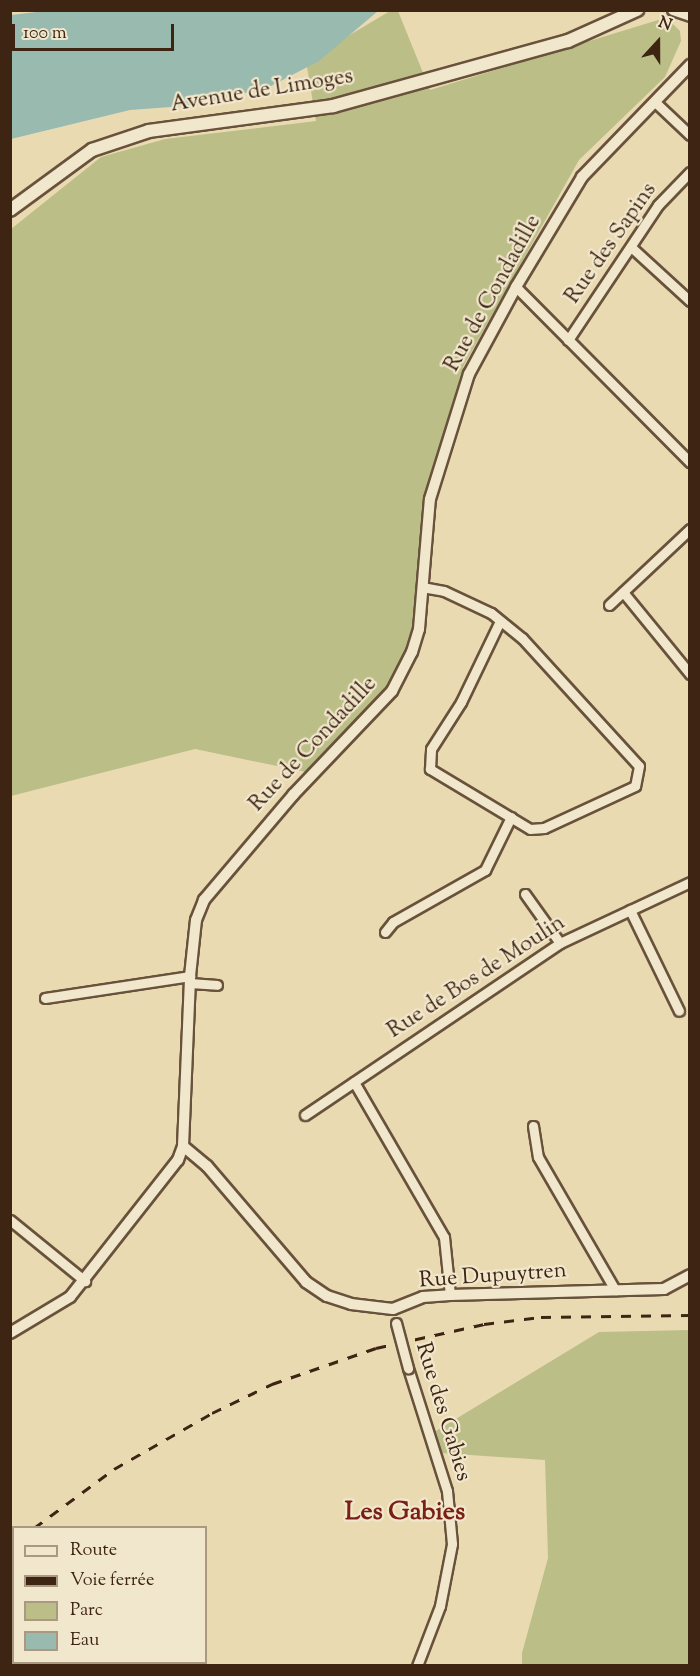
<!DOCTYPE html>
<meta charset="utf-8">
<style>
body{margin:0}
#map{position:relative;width:700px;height:1676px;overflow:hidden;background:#eadab2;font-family:"Sorts Mill Goudy",serif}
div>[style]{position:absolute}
.green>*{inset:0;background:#bcbe88}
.water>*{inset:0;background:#98baaf}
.roads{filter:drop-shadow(2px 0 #69523b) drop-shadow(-2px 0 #69523b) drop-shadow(0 2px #69523b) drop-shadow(0 -2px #69523b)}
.minor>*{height:9px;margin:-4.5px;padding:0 4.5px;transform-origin:4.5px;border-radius:4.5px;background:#f1e7cd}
.tertiary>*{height:10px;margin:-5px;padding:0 5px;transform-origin:5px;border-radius:5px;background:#f1e7cd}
.secondary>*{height:12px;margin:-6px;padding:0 6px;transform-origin:6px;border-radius:6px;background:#f1e7cd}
.rail>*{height:3px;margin-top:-1.5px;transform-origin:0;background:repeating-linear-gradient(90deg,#3e2413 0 10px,transparent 0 20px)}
.bridges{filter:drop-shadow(2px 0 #69523b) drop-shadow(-2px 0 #69523b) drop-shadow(0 2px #69523b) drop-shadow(0 -2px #69523b)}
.minor-bridge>*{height:9px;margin:-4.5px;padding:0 4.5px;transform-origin:4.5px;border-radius:4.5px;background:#f1e7cd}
span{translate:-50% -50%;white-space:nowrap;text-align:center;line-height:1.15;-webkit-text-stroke:4.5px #f1e7cd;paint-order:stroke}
.street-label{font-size:22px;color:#3e2413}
.quarter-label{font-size:26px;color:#7a1f14;font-weight:700}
.frame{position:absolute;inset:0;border:12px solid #3e2413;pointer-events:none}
.legend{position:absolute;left:12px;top:1526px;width:195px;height:138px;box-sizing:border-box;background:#f1e7cd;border:2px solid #a99983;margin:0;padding:8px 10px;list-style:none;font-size:18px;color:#3e2413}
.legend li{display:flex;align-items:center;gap:12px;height:30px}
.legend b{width:30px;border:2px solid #a99983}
.north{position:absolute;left:628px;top:12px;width:60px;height:60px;-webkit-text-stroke:4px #f1e7cd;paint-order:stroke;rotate:21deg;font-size:16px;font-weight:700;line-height:24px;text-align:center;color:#3e2413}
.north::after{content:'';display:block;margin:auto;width:21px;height:27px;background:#3e2413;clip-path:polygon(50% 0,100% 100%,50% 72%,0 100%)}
.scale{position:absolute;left:12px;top:24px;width:162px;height:27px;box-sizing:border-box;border:3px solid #3e2413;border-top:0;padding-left:8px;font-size:18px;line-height:21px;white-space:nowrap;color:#3e2413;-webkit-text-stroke:4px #f1e7cd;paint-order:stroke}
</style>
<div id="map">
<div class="green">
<i style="clip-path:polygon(390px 11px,398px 11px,430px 90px,658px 20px,672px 23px,680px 31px,681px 41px,665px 77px,579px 160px,464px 365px,432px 471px,421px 534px,413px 630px,406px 655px,392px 684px,306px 772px,195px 749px,11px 796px,11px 229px,101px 157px,165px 139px,316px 121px,306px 61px)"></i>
<i style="clip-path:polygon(689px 1330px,689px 1665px,522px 1665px,522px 1653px,548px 1558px,545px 1460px,441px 1453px,436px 1431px,599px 1332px)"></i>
</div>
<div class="water">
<i style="clip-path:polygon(45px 11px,45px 10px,378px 11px,319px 61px,269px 87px,198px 105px,130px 110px,11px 139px,11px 15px)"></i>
</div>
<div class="roads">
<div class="minor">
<i style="left:655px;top:102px;width:48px;rotate:43.3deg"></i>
<i style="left:631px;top:247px;width:80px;rotate:42.5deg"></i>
<i style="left:516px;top:287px;width:247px;rotate:45.2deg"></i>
<i style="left:568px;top:340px;width:162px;rotate:-56.3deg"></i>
<i style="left:658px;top:205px;width:46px;rotate:-45.9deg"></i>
<i style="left:422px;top:587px;width:22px;rotate:10deg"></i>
<i style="left:444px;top:591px;width:52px;rotate:25.1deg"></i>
<i style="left:491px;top:613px;width:40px;rotate:39deg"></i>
<i style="left:522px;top:638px;width:173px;rotate:47.6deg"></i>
<i style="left:639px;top:766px;width:20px;rotate:101deg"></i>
<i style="left:635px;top:786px;width:100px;rotate:155.2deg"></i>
<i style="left:544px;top:828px;width:14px;rotate:176deg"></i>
<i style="left:530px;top:829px;width:117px;rotate:-149deg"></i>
<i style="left:430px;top:769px;width:20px;rotate:-87deg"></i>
<i style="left:431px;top:749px;width:56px;rotate:-57.4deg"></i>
<i style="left:461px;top:702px;width:90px;rotate:-64.3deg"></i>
<i style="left:623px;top:592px;width:106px;rotate:50.7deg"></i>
<i style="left:609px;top:605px;width:111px;rotate:-43.2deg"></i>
<i style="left:525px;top:894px;width:60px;rotate:54.5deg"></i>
<i style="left:630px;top:910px;width:112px;rotate:64.1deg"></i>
<i style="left:385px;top:932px;width:13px;rotate:-51deg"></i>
<i style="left:393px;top:922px;width:106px;rotate:-29.5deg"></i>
<i style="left:485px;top:870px;width:59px;rotate:-63.9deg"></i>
<i style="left:190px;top:983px;width:27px;rotate:4deg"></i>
<i style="left:45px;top:998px;width:147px;rotate:-8.6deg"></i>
<i style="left:354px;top:1082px;width:179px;rotate:59.9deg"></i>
<i style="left:444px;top:1237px;width:58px;rotate:84.1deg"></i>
<i style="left:305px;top:1115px;width:308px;rotate:-34deg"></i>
<i style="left:560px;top:943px;width:144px;rotate:-25.1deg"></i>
<i style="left:533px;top:1126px;width:31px;rotate:81deg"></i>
<i style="left:538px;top:1157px;width:154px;rotate:59.9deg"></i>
<i style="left:10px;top:1220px;width:97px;rotate:39.1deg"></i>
<i style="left:408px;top:1368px;width:129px;rotate:72.4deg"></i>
<i style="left:447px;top:1491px;width:53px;rotate:84.6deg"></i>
<i style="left:452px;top:1544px;width:63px;rotate:101deg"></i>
<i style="left:440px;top:1606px;width:64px;rotate:111deg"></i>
</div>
<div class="tertiary">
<i style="left:673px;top:10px;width:18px;rotate:19deg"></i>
<i style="left:183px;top:1146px;width:31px;rotate:40deg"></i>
<i style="left:207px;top:1166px;width:153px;rotate:49.5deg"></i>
<i style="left:306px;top:1282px;width:25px;rotate:34deg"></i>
<i style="left:327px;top:1296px;width:25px;rotate:18deg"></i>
<i style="left:351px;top:1304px;width:42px;rotate:6.8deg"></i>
<i style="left:393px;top:1309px;width:32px;rotate:-22deg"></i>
<i style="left:423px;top:1297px;width:27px;rotate:-4deg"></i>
<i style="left:450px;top:1295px;width:214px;rotate:-1.6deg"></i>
<i style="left:664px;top:1289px;width:30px;rotate:-28deg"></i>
<i style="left:10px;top:1333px;width:70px;rotate:-31deg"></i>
<i style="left:70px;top:1297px;width:174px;rotate:-51.8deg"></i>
<i style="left:178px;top:1160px;width:15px;rotate:-70deg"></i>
<i style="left:183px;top:1146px;width:170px;rotate:-87.6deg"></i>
<i style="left:190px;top:976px;width:56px;rotate:-83.9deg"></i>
<i style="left:196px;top:920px;width:22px;rotate:-68deg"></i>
<i style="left:204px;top:900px;width:138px;rotate:-49.7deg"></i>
<i style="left:293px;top:795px;width:144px;rotate:-46.4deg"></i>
<i style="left:392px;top:691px;width:44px;rotate:-62.9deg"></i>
<i style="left:412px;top:652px;width:24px;rotate:-73deg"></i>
<i style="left:419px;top:629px;width:130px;rotate:-85.2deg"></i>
<i style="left:430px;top:499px;width:131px;rotate:-72.7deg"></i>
<i style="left:469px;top:374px;width:99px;rotate:-61.6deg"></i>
<i style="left:516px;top:287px;width:128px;rotate:-59deg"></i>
<i style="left:582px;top:177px;width:156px;rotate:-46deg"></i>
</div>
<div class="secondary">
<i style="left:10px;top:210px;width:102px;rotate:-36.2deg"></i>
<i style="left:92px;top:150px;width:60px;rotate:-18.4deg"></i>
<i style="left:149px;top:131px;width:186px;rotate:-7.7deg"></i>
<i style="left:333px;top:106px;width:244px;rotate:-15.5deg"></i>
<i style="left:568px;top:41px;width:76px;rotate:-24.2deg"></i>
</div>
</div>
<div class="rail">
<i style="left:34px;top:1528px;width:99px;rotate:-36.4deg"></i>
<i style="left:114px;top:1469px;width:113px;rotate:-29.7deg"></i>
<i style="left:212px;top:1413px;width:67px;rotate:-25.8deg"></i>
<i style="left:272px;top:1384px;width:110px;rotate:-19.1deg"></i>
<i style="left:376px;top:1348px;width:111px;rotate:-12.5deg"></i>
<i style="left:484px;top:1324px;width:57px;rotate:-7deg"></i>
<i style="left:541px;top:1317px;width:149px;rotate:-0.8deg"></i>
<i style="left:10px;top:1554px;width:5px;rotate:-37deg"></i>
</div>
<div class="bridges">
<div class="minor-bridge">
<i style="left:396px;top:1323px;width:47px;rotate:75.1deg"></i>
</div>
</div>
<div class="street-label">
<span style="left:262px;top:92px;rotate:-9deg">Avenue de Limoges</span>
<span style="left:612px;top:244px;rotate:-55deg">Rue des Sapins</span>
<span style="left:494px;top:294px;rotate:-61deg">Rue de Condadille</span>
<span style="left:314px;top:745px;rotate:-47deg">Rue de Condadille</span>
<span style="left:477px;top:978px;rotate:-33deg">Rue de Bos de Moulin</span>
<span style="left:493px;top:1277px;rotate:-4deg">Rue Dupuytren</span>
<span style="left:442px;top:1412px;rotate:73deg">Rue des Gabies</span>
</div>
<div class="quarter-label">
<span style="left:405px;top:1513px">Les Gabies</span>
</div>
<div class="frame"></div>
<ul class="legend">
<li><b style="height:8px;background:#f1e7cd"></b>Route</li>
<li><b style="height:8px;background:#3e2413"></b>Voie ferrée</li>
<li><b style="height:16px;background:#bcbe88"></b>Parc</li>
<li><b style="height:16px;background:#98baaf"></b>Eau</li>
</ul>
<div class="north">N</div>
<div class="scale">100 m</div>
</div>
